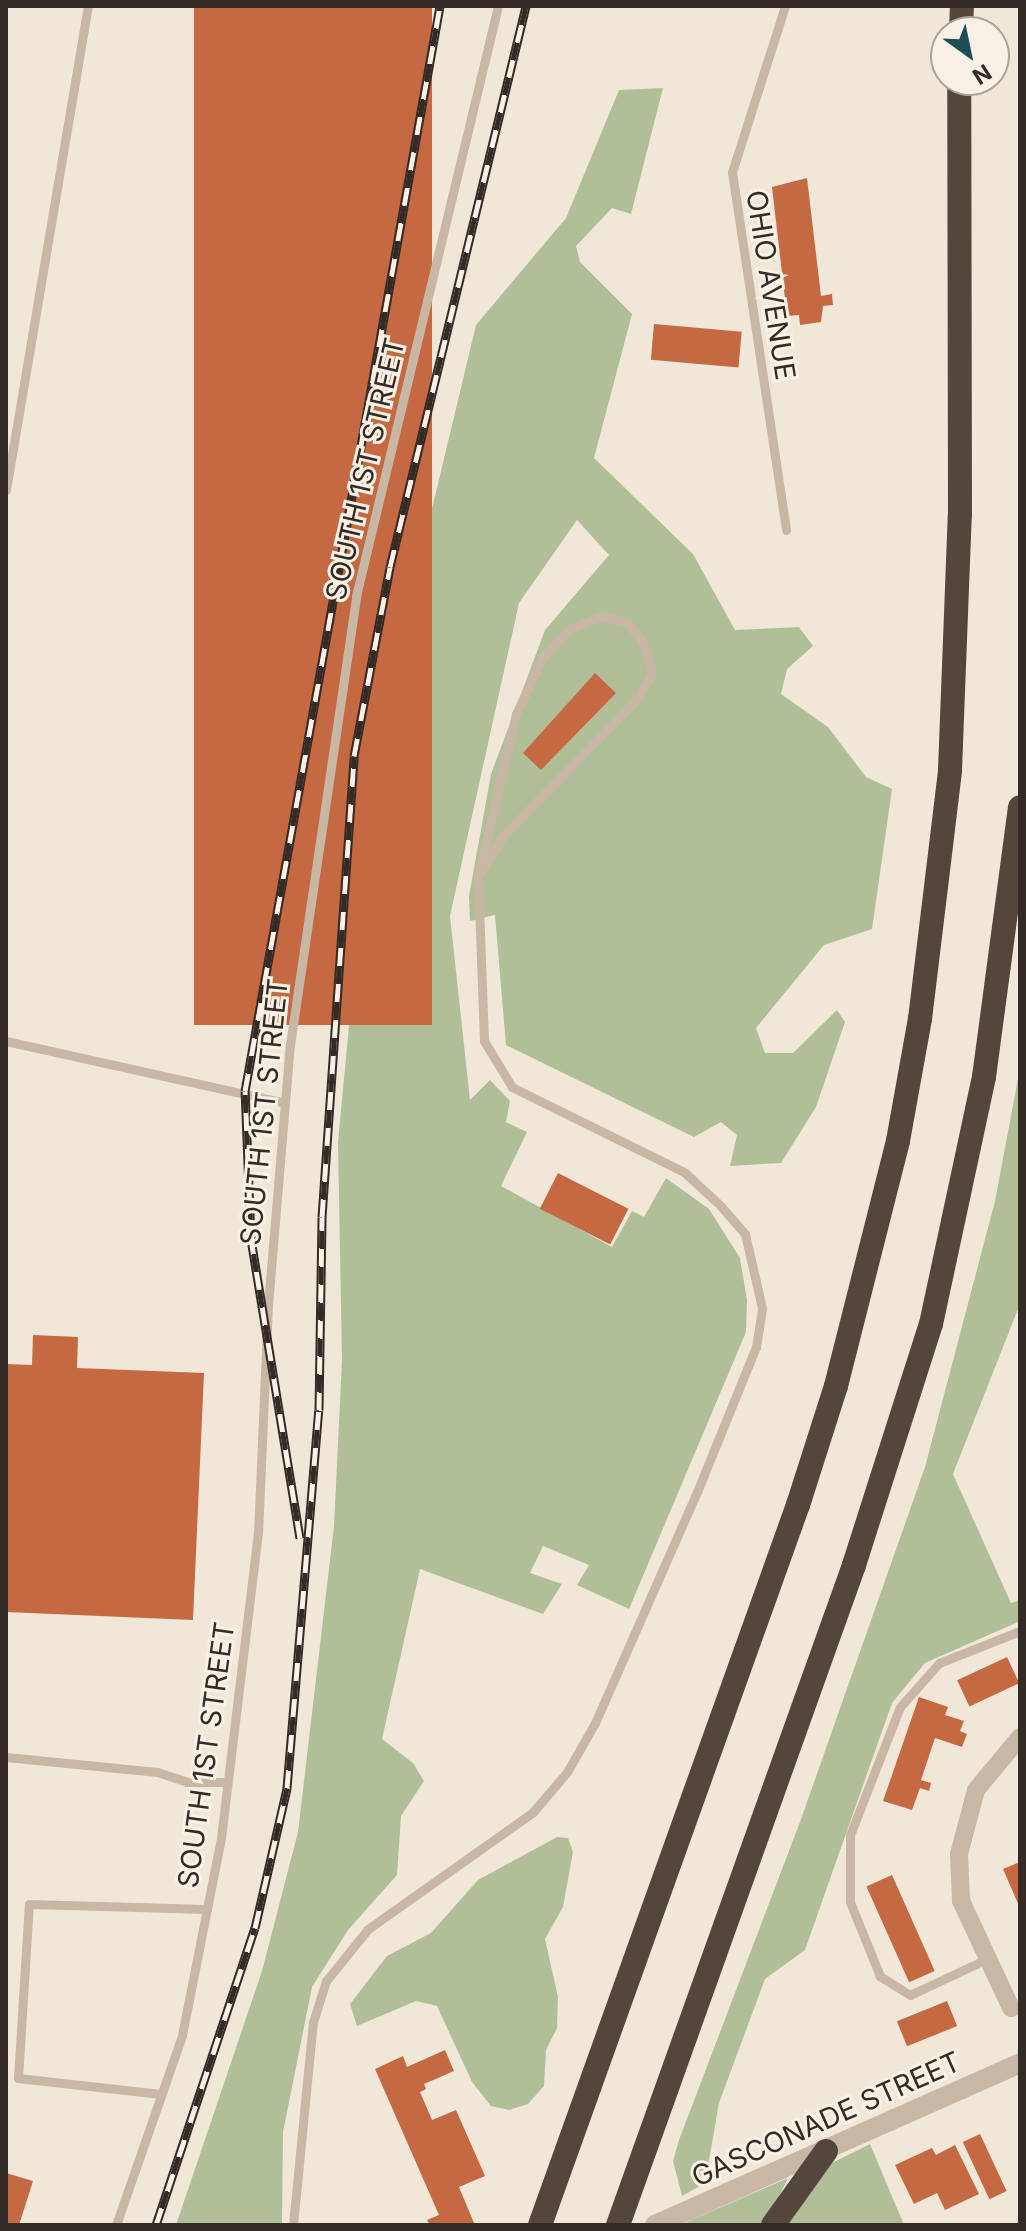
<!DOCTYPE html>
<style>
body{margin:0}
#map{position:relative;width:1026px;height:2231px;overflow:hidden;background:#f1e7d9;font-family:Inter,sans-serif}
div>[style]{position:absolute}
.green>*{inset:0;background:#b1bf99}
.building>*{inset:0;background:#c56943;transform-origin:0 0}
.service>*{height:9px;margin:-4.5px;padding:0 4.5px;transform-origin:4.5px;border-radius:4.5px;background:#c9b7a5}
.minor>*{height:18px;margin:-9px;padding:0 9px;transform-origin:9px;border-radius:9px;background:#c9b7a5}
.tertiary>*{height:20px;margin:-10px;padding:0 10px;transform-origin:10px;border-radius:10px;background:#c9b7a5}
.motorway>*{height:24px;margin:-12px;padding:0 12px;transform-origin:12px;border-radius:12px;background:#55463d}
.rail>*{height:9px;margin-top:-4.5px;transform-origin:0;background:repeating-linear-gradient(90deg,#f9f1e5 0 18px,#342b26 0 36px);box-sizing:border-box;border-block:2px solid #342b26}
span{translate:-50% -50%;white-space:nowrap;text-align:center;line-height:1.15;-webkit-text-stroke:6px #f9f1e5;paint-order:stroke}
.street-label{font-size:28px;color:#342b26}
.frame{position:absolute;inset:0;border:8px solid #342b26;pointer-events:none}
.north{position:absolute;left:930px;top:16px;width:80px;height:80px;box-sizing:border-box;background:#f9f1e5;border:2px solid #aaa299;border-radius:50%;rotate:147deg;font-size:22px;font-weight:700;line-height:32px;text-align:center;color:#342b26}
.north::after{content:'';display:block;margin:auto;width:28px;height:36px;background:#1c4f55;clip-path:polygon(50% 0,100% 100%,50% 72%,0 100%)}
</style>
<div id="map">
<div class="green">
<i style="clip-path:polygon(663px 88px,631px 214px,612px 208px,576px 246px,580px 262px,632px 314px,594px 458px,693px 554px,735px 630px,799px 627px,813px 646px,787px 669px,781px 694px,828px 727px,866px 777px,892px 789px,872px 929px,824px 945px,756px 1028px,765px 1053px,793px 1053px,837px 1010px,845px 1022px,816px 1107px,781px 1163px,730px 1166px,737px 1135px,721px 1122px,694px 1137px,506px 1045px,495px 915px,470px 921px,469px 896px,491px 774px,545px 630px,609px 555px,577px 520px,519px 603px,450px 916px,470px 1100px,490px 1080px,510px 1101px,506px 1122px,527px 1132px,501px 1186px,612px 1247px,632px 1211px,644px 1217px,666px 1178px,709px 1209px,740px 1258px,747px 1300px,746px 1332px,629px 1609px,577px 1585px,589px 1565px,543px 1546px,530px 1573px,562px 1584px,543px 1614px,420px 1569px,382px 1739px,413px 1763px,424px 1781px,401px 1816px,397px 1875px,348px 1930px,312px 1987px,283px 2132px,282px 2225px,176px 2225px,262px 1971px,298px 1832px,334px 1526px,342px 1360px,338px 1142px,362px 889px,395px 663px,476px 325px,566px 218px,619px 90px)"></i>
<i style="clip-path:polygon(1020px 1068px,1020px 1304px,953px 1474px,1011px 1603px,1020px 1600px,1020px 1621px,925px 1663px,892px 1703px,805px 1950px,765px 1979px,719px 2103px,705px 2183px,682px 2196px,673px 2161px,679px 2140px,800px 1822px,925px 1467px,995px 1201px)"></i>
<i style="clip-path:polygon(557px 1837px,568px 1838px,573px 1852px,563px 1907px,545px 1939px,558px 1997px,557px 2028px,546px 2050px,544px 2086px,528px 2104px,509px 2110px,491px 2106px,472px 2082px,437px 2006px,416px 2001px,357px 2026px,350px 2004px,387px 1956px,431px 1933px,478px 1880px)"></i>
<i style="clip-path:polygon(870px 2144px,904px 2225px,786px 2225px,830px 2164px)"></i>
<i style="clip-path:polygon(788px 2178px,765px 2225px,683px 2225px,689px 2221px)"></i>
</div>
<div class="building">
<i style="left:194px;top:6px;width:238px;height:1019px"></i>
<i style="clip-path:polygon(807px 178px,821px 296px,832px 294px,833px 305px,823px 306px,821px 322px,800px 325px,799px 315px,787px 316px,772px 187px)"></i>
<i style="left:654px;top:324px;width:88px;height:36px;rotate:5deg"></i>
<i style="clip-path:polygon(595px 673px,616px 693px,541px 770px,523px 753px)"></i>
<i style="left:558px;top:1173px;width:79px;height:40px;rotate:27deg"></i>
<i style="clip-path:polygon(33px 1335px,78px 1337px,77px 1368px,204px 1373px,193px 1620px,6px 1612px,6px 1364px,32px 1365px)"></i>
<i style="left:1007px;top:1657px;width:29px;height:55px;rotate:65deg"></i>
<i style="clip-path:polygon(919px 1697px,948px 1707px,945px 1715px,964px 1721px,960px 1731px,967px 1734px,962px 1747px,935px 1738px,921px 1780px,931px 1783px,929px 1791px,920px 1788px,912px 1810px,883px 1801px)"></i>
<i style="clip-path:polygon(1020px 1862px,1020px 1908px,1003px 1869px)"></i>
<i style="left:892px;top:1875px;width:105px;height:28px;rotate:66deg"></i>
<i style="left:947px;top:2001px;width:27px;height:54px;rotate:68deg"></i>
<i style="clip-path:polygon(445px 2050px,454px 2071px,424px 2084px,426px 2089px,420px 2092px,432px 2120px,456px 2110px,485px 2176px,459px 2187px,474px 2223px,469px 2225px,430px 2225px,427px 2220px,439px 2215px,375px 2069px,403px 2056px,407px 2067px)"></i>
<i style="left:980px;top:2134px;width:63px;height:19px;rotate:65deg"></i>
<i style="clip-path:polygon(955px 2145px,979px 2194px,945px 2210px,937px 2193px,914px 2204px,895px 2165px,932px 2148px,936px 2155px)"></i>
<i style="clip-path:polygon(6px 2173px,33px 2181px,19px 2225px,6px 2225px)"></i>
</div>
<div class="service">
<i style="left:785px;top:6px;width:174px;rotate:107.7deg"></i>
<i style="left:732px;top:172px;width:362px;rotate:81.4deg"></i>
<i style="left:6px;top:490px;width:491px;rotate:-80.4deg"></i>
<i style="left:6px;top:1041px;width:286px;rotate:12.5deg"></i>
<i style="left:6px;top:1757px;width:152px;rotate:5.7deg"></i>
<i style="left:157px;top:1772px;width:32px;rotate:18deg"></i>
<i style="left:187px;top:1782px;width:40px"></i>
<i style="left:989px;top:1958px;width:87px;rotate:154.9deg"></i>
<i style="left:910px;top:1995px;width:36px;rotate:-148deg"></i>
<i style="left:880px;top:1976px;width:80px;rotate:-112.1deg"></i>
<i style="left:850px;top:1902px;width:67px;rotate:-90deg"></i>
<i style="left:850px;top:1835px;width:137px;rotate:-68.7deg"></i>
<i style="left:900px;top:1707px;width:59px;rotate:-48.4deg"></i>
<i style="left:939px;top:1663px;width:87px;rotate:-21.6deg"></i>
<i style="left:161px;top:2094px;width:144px;rotate:-173.6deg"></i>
<i style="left:18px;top:2078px;width:174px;rotate:-86.4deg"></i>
<i style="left:29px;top:1904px;width:178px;rotate:1.6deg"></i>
<i style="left:116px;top:2225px;width:201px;rotate:-70.8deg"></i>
<i style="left:182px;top:2035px;width:201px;rotate:-78.8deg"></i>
<i style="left:221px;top:1838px;width:306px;rotate:-83.1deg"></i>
<i style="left:258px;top:1534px;width:229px;rotate:-87.5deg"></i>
<i style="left:268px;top:1305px;width:261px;rotate:-85.2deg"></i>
<i style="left:290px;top:1045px;width:454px;rotate:-81.6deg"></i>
<i style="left:356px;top:596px;width:607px;rotate:-76.47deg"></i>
<i style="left:293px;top:2225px;width:204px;rotate:-84.4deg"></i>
<i style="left:313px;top:2022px;width:43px;rotate:-72.4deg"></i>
<i style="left:326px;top:1981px;width:67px;rotate:-51.1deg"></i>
<i style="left:368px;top:1929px;width:202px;rotate:-35.3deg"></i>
<i style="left:533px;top:1812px;width:52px;rotate:-49.6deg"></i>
<i style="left:567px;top:1772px;width:56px;rotate:-60.3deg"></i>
<i style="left:595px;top:1723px;width:253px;rotate:-66.2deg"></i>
<i style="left:697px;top:1492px;width:157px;rotate:-67.9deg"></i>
<i style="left:756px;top:1347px;width:39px;rotate:-81deg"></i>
<i style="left:762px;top:1308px;width:76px;rotate:-102.9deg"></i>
<i style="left:745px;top:1234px;width:37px;rotate:-131deg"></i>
<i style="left:721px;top:1206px;width:50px;rotate:-137.4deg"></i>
<i style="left:684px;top:1172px;width:192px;rotate:-153.7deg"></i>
<i style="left:512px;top:1087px;width:54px;rotate:-121.3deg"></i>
<i style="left:484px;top:1041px;width:165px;rotate:-92.1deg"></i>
<i style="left:478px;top:876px;width:166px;rotate:-76.8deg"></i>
<i style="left:516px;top:714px;width:62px;rotate:-65.1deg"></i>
<i style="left:542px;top:658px;width:40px;rotate:-46deg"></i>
<i style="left:570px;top:629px;width:33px;rotate:-23deg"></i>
<i style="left:600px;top:616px;width:28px;rotate:13deg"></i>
<i style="left:627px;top:622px;width:26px;rotate:53deg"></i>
<i style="left:643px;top:643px;width:31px;rotate:73deg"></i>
<i style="left:652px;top:673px;width:29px;rotate:119deg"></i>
<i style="left:638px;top:698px;width:193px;rotate:134.4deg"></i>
<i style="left:503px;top:836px;width:47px;rotate:122deg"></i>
</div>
<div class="minor">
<i style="left:1011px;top:2008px;width:118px;rotate:-115deg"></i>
<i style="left:961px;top:1901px;width:47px;rotate:-92.4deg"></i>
<i style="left:959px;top:1854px;width:66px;rotate:-75.1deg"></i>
<i style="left:976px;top:1790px;width:69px;rotate:-50.3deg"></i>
</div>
<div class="tertiary">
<i style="left:655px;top:2225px;width:399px;rotate:-23.9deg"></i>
</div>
<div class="motorway">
<i style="left:961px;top:32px;width:26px;rotate:-88deg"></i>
<i style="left:540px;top:2225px;width:765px;rotate:-70.29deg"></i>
<i style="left:798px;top:1505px;width:125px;rotate:-72.3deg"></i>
<i style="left:836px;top:1386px;width:253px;rotate:-75.8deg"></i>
<i style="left:898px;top:1141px;width:124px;rotate:-79.8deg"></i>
<i style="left:920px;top:1019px;width:251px;rotate:-83.1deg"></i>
<i style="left:950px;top:770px;width:255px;rotate:-87.8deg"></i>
<i style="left:960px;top:515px;width:435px;rotate:-90.1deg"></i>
<i style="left:618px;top:2225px;width:701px;rotate:-70.32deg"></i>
<i style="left:854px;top:1565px;width:253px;rotate:-72.3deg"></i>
<i style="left:931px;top:1324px;width:253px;rotate:-77.9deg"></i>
<i style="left:984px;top:1077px;width:272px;rotate:-82.4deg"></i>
<i style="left:773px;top:2225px;width:91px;rotate:-54.4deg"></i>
</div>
<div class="rail">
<i style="left:300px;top:1538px;width:304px;rotate:-99.3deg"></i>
<i style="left:251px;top:1238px;width:147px;rotate:-92.3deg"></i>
<i style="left:245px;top:1091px;width:1102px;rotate:-79.81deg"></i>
<i style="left:156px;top:2225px;width:313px;rotate:-71.6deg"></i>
<i style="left:255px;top:1928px;width:144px;rotate:-77.1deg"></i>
<i style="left:287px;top:1788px;width:379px;rotate:-85.2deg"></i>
<i style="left:319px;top:1410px;width:193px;rotate:-89.1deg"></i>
<i style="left:322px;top:1217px;width:462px;rotate:-86deg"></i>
<i style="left:354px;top:756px;width:192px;rotate:-79.2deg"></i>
<i style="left:390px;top:567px;width:577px;rotate:-76.37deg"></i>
</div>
<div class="street-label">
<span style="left:771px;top:285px;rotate:81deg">OHIO AVENUE</span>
<span style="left:365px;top:469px;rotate:-77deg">SOUTH 1ST STREET</span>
<span style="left:264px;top:1112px;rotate:-84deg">SOUTH 1ST STREET</span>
<span style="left:206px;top:1755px;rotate:-82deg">SOUTH 1ST STREET</span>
<span style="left:826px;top:2119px;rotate:-24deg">GASCONADE STREET</span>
</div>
<div class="frame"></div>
<div class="north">N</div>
</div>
